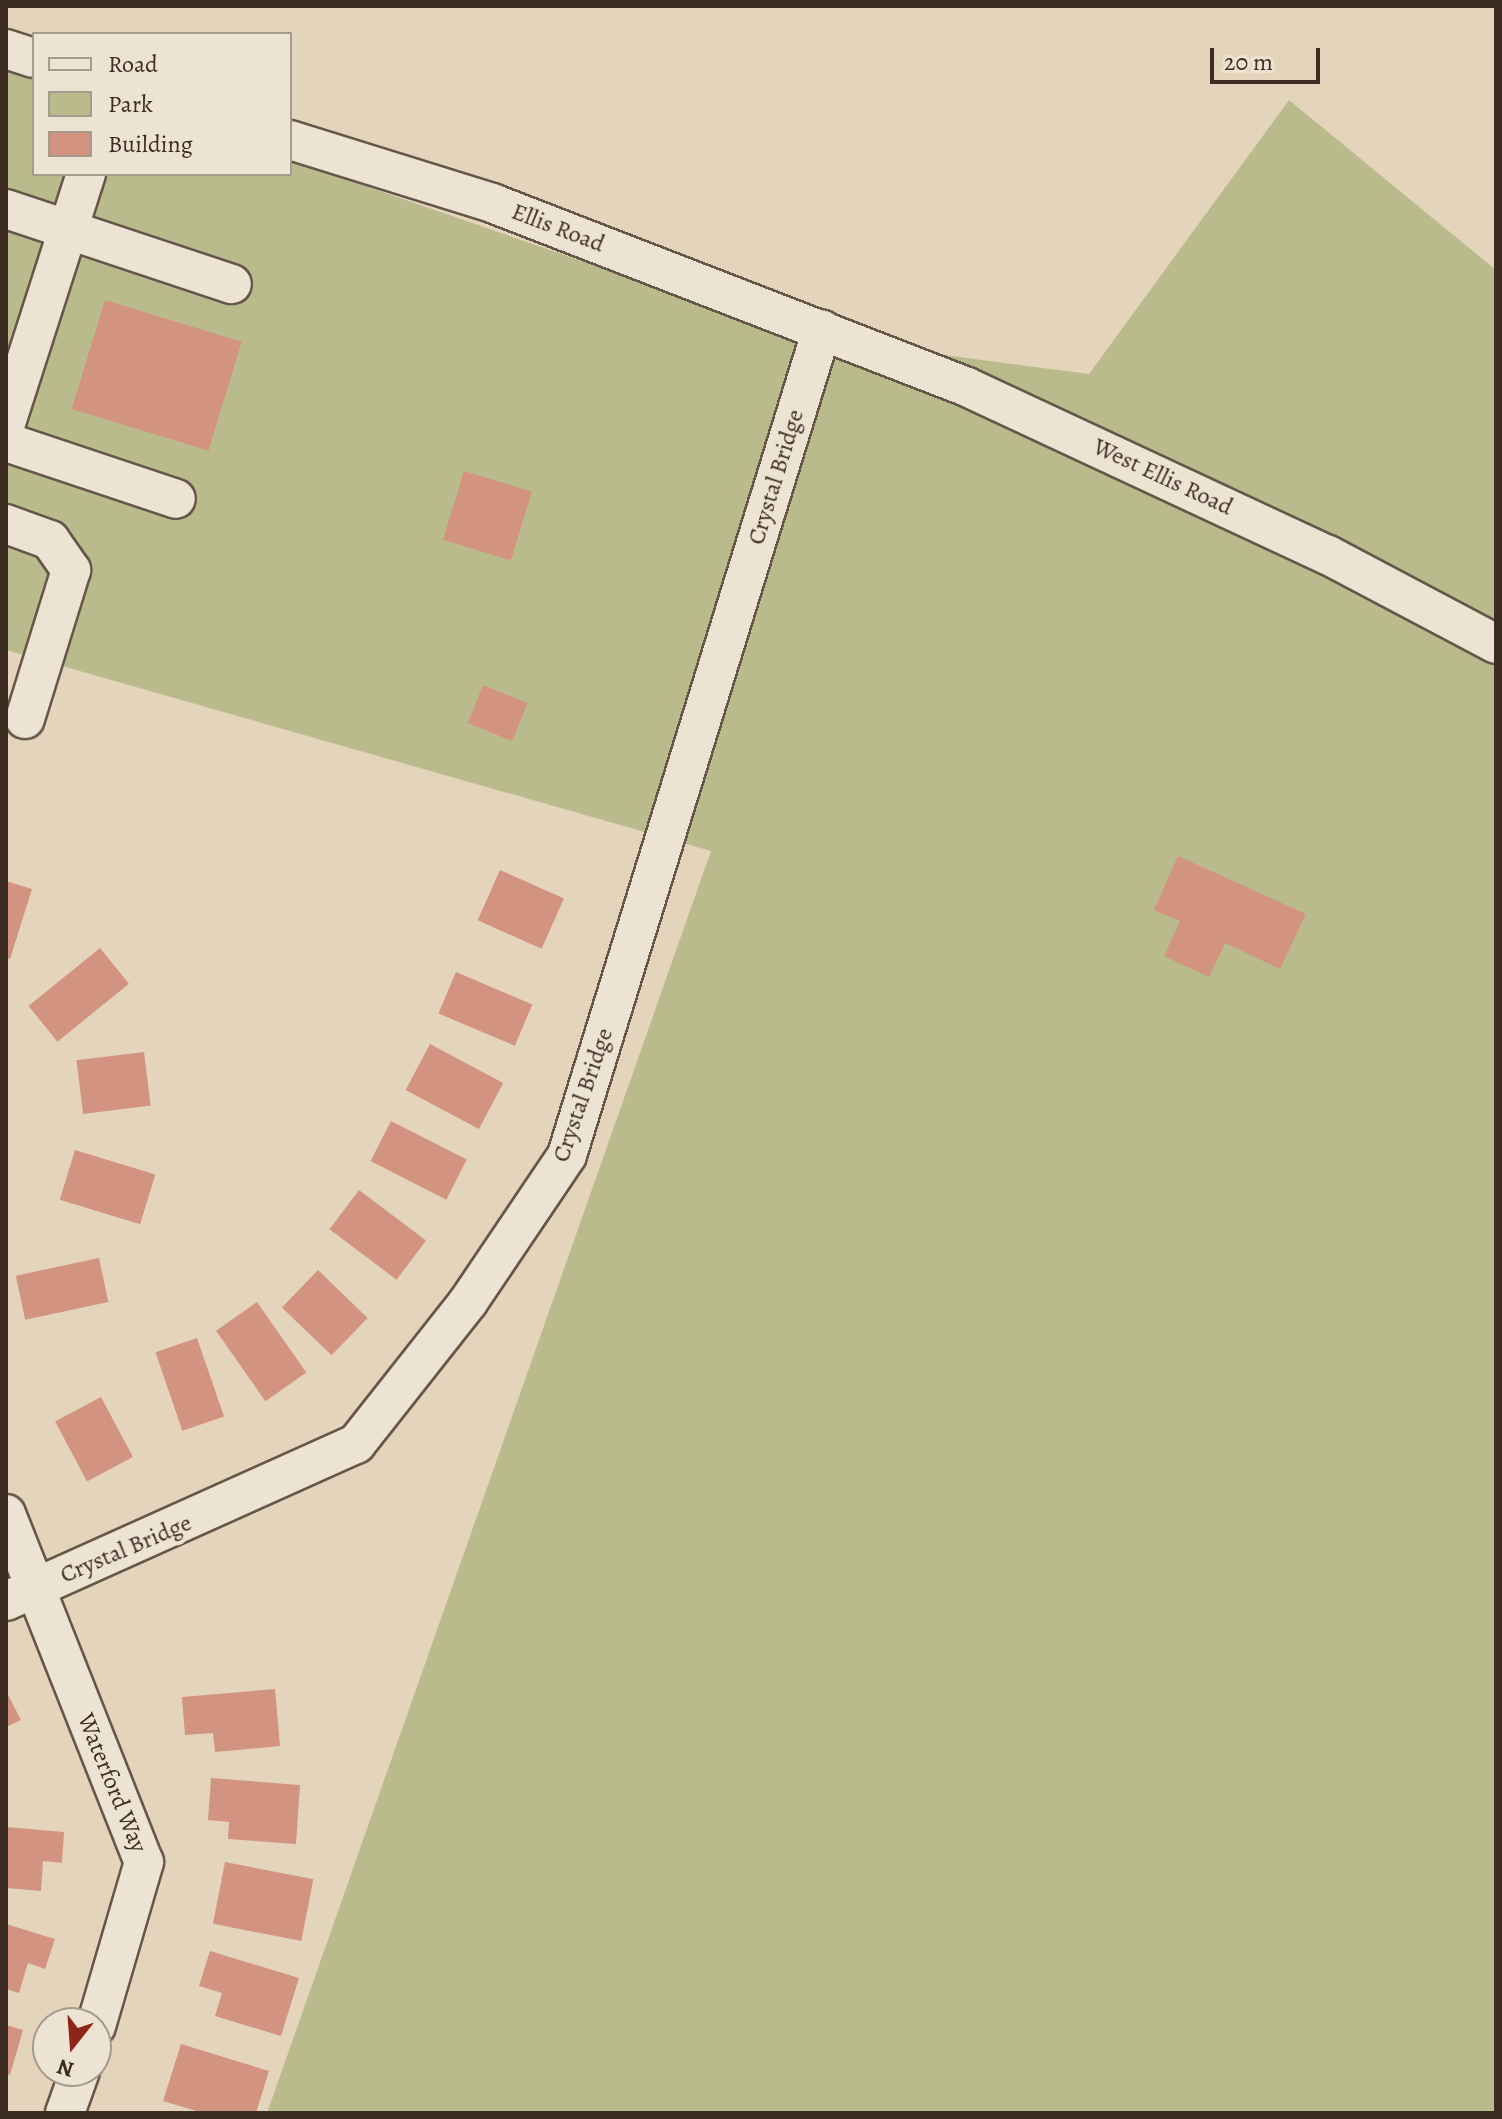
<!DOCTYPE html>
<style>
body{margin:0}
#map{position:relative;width:1502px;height:2119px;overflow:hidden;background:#e4d4bc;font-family:Alegreya,serif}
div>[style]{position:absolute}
.green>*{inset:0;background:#babb8d}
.building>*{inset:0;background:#d29481;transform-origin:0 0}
.roads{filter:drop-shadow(2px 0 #665648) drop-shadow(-2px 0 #665648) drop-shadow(0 2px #665648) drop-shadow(0 -2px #665648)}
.minor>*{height:38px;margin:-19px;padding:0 19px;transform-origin:19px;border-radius:19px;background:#ede3d3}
span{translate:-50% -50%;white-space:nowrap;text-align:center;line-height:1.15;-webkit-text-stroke:8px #ede3d3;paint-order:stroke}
.street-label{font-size:24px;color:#3c2c22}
.frame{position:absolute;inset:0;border:8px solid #3c2c22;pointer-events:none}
.legend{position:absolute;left:32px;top:32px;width:260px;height:144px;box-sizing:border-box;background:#ede3d3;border:2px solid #a69a8c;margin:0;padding:10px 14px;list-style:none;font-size:24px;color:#3c2c22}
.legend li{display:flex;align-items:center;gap:16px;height:40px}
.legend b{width:40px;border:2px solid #a69a8c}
.north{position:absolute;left:32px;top:2007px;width:80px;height:80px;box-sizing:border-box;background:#ede3d3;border:2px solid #a69a8c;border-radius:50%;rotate:197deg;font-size:22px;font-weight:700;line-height:32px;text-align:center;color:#3c2c22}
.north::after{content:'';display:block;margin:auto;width:28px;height:36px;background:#8f2418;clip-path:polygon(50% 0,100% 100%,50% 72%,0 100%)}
.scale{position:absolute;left:1210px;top:48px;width:110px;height:36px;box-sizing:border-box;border:4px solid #3c2c22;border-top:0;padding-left:10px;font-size:24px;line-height:28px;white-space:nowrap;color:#3c2c22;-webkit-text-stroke:6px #ede3d3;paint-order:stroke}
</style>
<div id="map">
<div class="green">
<i style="clip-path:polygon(6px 62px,34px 71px,34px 174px,290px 174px,290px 160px,799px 336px,1089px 374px,1289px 100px,1496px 270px,1496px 2113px,267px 2113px,711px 851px,6px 650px)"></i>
</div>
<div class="building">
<i style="left:105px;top:300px;width:143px;height:114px;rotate:17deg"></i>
<i style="left:464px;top:471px;width:71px;height:72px;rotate:17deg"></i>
<i style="left:483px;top:685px;width:48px;height:41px;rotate:22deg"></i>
<i style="clip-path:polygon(1178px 856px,1306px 914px,1280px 969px,1225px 943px,1209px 977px,1164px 956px,1180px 921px,1154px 910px)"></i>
<i style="left:500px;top:870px;width:70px;height:55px;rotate:24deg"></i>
<i style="clip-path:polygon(6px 881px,32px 889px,10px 959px,6px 958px)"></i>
<i style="left:100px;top:948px;width:46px;height:92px;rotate:51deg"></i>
<i style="left:456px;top:972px;width:83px;height:45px;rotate:23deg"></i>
<i style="left:430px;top:1044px;width:83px;height:52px;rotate:28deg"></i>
<i style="left:144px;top:1052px;width:54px;height:68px;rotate:83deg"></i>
<i style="left:391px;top:1121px;width:85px;height:45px;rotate:27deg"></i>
<i style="left:75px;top:1150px;width:84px;height:52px;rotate:17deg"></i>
<i style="left:359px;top:1190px;width:84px;height:49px;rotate:37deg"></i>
<i style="left:99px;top:1258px;width:45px;height:85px;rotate:78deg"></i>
<i style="left:318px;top:1270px;width:69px;height:52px;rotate:44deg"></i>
<i style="left:257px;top:1302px;width:86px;height:50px;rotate:55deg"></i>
<i style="left:197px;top:1338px;width:83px;height:44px;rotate:71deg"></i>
<i style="left:101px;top:1397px;width:68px;height:52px;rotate:62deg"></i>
<i style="clip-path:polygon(275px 1689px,280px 1746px,215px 1752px,213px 1733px,185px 1735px,182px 1697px)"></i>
<i style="clip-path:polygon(6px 1691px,21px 1720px,6px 1727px)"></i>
<i style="clip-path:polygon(211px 1778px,300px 1785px,296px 1844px,228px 1839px,229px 1822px,208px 1820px)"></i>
<i style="clip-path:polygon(6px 1827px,64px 1832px,62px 1863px,43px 1861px,41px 1891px,6px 1888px)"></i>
<i style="left:225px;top:1862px;width:90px;height:63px;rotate:11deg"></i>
<i style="clip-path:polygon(6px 1924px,55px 1939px,45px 1969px,28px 1963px,19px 1993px,6px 1989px)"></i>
<i style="clip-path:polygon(210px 1951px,299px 1978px,281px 2036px,215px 2016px,222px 1993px,199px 1986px)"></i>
<i style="clip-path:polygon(6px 2025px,23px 2030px,10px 2075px,6px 2074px)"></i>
<i style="clip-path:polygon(181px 2044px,269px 2071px,256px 2113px,203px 2113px,163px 2101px)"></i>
</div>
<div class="roads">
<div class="minor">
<i style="left:6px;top:49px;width:29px;rotate:18deg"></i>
<i style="left:290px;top:140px;width:212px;rotate:17.3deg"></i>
<i style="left:492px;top:203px;width:509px;rotate:21.17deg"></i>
<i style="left:967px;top:387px;width:398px;rotate:25deg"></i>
<i style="left:1328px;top:555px;width:190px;rotate:27.9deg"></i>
<i style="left:6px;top:209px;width:238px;rotate:18.4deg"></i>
<i style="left:6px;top:423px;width:262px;rotate:-72.2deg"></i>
<i style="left:6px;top:442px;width:179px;rotate:18.5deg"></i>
<i style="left:6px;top:524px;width:47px;rotate:20deg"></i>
<i style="left:50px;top:540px;width:37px;rotate:55deg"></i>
<i style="left:71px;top:570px;width:156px;rotate:107.2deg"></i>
<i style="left:6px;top:1514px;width:374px;rotate:68.4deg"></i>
<i style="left:144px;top:1862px;width:171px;rotate:106.3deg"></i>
<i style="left:6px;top:1601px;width:384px;rotate:-24.2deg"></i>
<i style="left:356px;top:1444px;width:181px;rotate:-51.7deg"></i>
<i style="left:468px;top:1302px;width:177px;rotate:-56deg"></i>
<i style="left:567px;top:1155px;width:864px;rotate:-72.84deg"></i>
<i style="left:65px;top:2113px;width:45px;rotate:-70.3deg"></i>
</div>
</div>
<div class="street-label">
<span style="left:558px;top:228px;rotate:21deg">Ellis Road</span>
<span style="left:776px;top:477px;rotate:-73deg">Crystal Bridge</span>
<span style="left:1163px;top:477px;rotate:25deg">West Ellis Road</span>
<span style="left:583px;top:1095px;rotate:-71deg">Crystal Bridge</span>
<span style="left:126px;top:1549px;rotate:-23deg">Crystal Bridge</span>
<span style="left:112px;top:1783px;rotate:68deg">Waterford Way</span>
</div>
<div class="frame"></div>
<ul class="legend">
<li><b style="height:10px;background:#ede3d3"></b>Road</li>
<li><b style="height:22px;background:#babb8d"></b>Park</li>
<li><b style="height:22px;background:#d29481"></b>Building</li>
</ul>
<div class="north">N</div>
<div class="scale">20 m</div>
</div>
